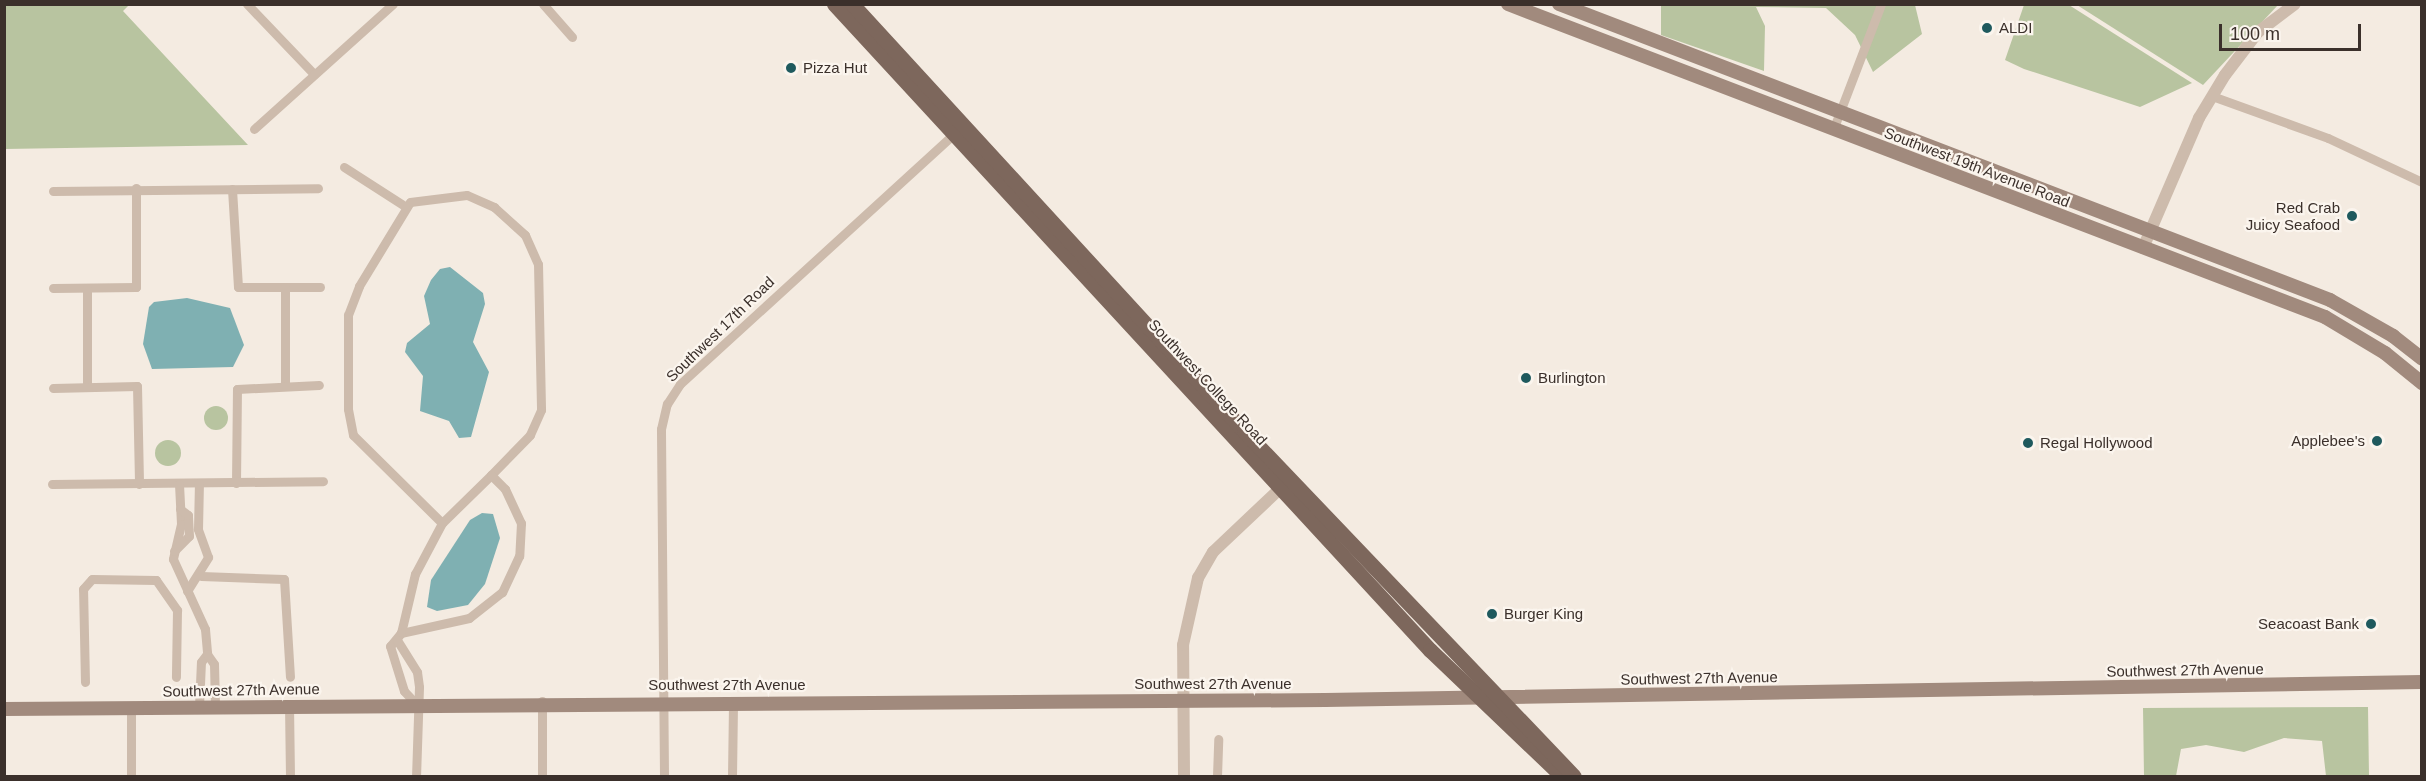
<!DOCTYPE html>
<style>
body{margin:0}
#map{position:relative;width:2426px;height:781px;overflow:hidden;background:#f4ebe1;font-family:Arial,sans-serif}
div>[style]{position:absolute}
.green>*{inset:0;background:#b8c4a0}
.round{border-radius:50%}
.water>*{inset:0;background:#7fb0b2}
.minor>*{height:9px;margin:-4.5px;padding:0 4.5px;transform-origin:4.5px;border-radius:4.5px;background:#cdbbac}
.tertiary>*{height:12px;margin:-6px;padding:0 6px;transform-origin:6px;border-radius:6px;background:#cdbbac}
.secondary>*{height:14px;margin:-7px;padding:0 7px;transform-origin:7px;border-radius:7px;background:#a18a7d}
.primary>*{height:15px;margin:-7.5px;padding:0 7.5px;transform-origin:7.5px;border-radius:7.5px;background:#7d675c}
.dots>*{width:16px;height:16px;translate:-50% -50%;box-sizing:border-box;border:3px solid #fbf5ee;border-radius:50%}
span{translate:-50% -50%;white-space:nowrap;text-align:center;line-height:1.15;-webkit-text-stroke:4.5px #fbf5ee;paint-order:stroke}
.poi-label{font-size:15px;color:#3b302b}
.left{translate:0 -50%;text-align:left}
.right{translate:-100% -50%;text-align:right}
.street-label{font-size:15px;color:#3b302b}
.frame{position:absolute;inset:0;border:6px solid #3b302b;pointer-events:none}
.scale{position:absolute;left:2219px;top:24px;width:142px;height:27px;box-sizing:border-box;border:3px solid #3b302b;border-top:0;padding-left:8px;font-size:18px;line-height:21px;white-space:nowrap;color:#3b302b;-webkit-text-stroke:4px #fbf5ee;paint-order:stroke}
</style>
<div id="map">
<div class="green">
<i style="clip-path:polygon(4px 5px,129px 5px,123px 11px,248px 145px,5px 149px)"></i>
<i style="clip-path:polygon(1661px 5px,1915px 5px,1922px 34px,1873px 72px,1855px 35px,1826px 8px,1756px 7px,1765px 26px,1764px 71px,1661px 35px)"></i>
<i style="clip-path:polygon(2024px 5px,2069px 5px,2192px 83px,2140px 107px,2024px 69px,2005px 60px)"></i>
<i style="clip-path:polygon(2077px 5px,2278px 5px,2203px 85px)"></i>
<i class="round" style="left:204px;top:406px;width:24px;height:24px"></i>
<i class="round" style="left:155px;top:440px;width:26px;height:26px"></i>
<i style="clip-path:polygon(2368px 707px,2369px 776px,2326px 776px,2322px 741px,2284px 738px,2244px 752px,2206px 745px,2181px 749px,2176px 776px,2144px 776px,2143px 708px)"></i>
</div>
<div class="water">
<i style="clip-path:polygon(450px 267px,483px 293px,485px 304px,473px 342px,489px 372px,471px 437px,459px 438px,449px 421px,420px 411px,423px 376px,405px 352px,407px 343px,430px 324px,424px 296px,431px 280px,440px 269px)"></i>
<i style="clip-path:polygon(187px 298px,230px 308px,244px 345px,233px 367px,152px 369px,143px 344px,149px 307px,154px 302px)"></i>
<i style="clip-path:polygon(482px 513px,493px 514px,500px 538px,485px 584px,468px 605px,437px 611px,427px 607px,431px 580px,470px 520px)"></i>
</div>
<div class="minor">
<i style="left:247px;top:4px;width:97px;rotate:46.3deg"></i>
<i style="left:543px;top:4px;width:44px;rotate:48.7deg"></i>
<i style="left:2212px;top:96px;width:123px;rotate:19.9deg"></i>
<i style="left:2328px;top:138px;width:104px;rotate:25.1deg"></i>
<i style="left:254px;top:129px;width:187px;rotate:-42deg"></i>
<i style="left:1833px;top:130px;width:135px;rotate:-69.1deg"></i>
<i style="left:344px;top:167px;width:74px;rotate:32.8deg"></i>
<i style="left:232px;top:189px;width:98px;rotate:86.5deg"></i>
<i style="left:238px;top:287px;width:82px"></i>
<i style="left:53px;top:191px;width:265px;rotate:-0.6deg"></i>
<i style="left:53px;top:288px;width:83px;rotate:-0.7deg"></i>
<i style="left:136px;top:287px;width:99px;rotate:-90deg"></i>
<i style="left:87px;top:288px;width:99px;rotate:90deg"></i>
<i style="left:285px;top:385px;width:98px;rotate:-90deg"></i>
<i style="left:53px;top:388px;width:84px;rotate:-1.4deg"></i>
<i style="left:137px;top:386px;width:98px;rotate:88.8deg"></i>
<i style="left:236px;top:483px;width:94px;rotate:-89.4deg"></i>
<i style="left:237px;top:389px;width:82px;rotate:-2.8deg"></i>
<i style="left:52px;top:484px;width:271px;rotate:-0.6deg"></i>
<i style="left:179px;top:484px;width:40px;rotate:87.1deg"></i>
<i style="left:181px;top:524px;width:36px;rotate:103deg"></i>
<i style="left:173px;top:559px;width:77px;rotate:65.4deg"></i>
<i style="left:205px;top:629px;width:25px;rotate:85deg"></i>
<i style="left:442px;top:523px;width:69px;rotate:-44.4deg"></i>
<i style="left:174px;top:551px;width:21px;rotate:-45deg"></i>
<i style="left:189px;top:536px;width:21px;rotate:-93deg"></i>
<i style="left:188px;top:515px;width:10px;rotate:-143deg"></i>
<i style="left:201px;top:576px;width:83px;rotate:2.1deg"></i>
<i style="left:284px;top:579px;width:98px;rotate:86.5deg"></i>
<i style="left:187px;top:591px;width:40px;rotate:-58deg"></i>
<i style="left:208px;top:557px;width:30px;rotate:-110deg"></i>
<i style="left:198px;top:529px;width:46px;rotate:-88.8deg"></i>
<i style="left:401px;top:633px;width:61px;rotate:-76.7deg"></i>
<i style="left:415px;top:574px;width:58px;rotate:-62.1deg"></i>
<i style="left:442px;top:523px;width:125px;rotate:-135.3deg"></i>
<i style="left:353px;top:435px;width:26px;rotate:-101deg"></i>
<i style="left:348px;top:409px;width:94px;rotate:-90deg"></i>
<i style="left:348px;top:315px;width:31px;rotate:-69deg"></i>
<i style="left:359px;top:286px;width:98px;rotate:-58.7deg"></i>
<i style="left:410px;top:202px;width:57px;rotate:-7deg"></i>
<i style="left:467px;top:195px;width:30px;rotate:24deg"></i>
<i style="left:494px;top:207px;width:42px;rotate:42.1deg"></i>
<i style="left:525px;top:235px;width:32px;rotate:66deg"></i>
<i style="left:538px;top:264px;width:146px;rotate:88.8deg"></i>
<i style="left:541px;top:410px;width:27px;rotate:114deg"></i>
<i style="left:530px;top:435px;width:56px;rotate:134.3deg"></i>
<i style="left:491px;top:475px;width:20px;rotate:45deg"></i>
<i style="left:505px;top:489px;width:38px;rotate:65deg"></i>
<i style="left:521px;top:523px;width:33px;rotate:93deg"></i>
<i style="left:519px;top:556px;width:40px;rotate:115deg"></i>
<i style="left:502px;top:592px;width:42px;rotate:141.8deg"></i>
<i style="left:469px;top:618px;width:70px;rotate:167.6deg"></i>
<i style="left:401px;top:633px;width:17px;rotate:130deg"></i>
<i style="left:390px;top:646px;width:47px;rotate:72.7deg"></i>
<i style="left:404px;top:691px;width:18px;rotate:47deg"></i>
<i style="left:397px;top:640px;width:38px;rotate:58deg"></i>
<i style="left:417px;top:672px;width:15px;rotate:82deg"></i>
<i style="left:419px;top:687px;width:89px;rotate:91.9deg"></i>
<i style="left:85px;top:682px;width:93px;rotate:-91.2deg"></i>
<i style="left:83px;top:589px;width:13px;rotate:-48deg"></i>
<i style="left:92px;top:579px;width:64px;rotate:0.9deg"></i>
<i style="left:156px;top:580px;width:37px;rotate:55deg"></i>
<i style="left:177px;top:610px;width:67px;rotate:90.9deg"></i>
<i style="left:542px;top:701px;width:75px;rotate:90deg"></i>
<i style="left:289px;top:705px;width:71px;rotate:89.2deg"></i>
<i style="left:199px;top:707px;width:45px;rotate:-87.5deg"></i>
<i style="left:201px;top:662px;width:10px;rotate:-53deg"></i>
<i style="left:207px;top:654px;width:12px;rotate:55deg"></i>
<i style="left:214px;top:664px;width:42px;rotate:88.6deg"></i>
<i style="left:131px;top:708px;width:68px;rotate:90deg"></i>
<i style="left:664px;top:776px;width:347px;rotate:-90.5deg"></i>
<i style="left:661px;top:429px;width:26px;rotate:-77deg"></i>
<i style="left:667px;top:404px;width:24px;rotate:-57deg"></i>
<i style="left:680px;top:384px;width:375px;rotate:-42.4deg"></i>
<i style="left:732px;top:776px;width:74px;rotate:-89.2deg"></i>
<i style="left:1217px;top:776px;width:37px;rotate:-88deg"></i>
</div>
<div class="tertiary">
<i style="left:2143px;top:248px;width:142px;rotate:-66.7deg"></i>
<i style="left:2199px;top:118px;width:50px;rotate:-58.8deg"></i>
<i style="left:2225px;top:75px;width:54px;rotate:-52.5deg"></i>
<i style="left:2258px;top:32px;width:46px;rotate:-37.1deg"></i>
<i style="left:1184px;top:776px;width:131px;rotate:-90.4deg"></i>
<i style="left:1183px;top:645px;width:69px;rotate:-77.4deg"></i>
<i style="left:1198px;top:578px;width:30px;rotate:-60deg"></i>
<i style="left:1213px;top:552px;width:102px;rotate:-43.4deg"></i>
</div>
<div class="secondary">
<i style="left:1508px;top:4px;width:875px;rotate:20.96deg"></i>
<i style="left:2325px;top:317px;width:70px;rotate:31deg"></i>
<i style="left:2385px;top:353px;width:48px;rotate:39deg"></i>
<i style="left:1559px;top:4px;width:826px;rotate:21deg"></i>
<i style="left:2330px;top:300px;width:73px;rotate:29.7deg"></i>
<i style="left:2393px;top:336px;width:37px;rotate:38deg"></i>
<i style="left:4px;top:709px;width:1321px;rotate:-0.39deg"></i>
<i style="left:1325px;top:700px;width:1097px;rotate:-0.94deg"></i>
</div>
<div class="primary">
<i style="left:834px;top:4px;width:879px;rotate:47.31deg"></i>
<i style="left:1430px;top:650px;width:182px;rotate:43.7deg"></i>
<i style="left:852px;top:4px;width:580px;rotate:47.45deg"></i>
<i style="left:1244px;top:431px;width:477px;rotate:46.3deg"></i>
</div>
<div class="dots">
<i style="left:1987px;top:28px;background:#1f5a5e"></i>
<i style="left:791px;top:68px;background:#1f5a5e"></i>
<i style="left:2352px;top:216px;background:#1f5a5e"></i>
<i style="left:1526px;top:378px;background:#1f5a5e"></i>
<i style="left:2377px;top:441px;background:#1f5a5e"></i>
<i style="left:2028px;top:443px;background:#1f5a5e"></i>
<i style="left:1492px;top:614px;background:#1f5a5e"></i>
<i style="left:2371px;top:624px;background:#1f5a5e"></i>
</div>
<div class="poi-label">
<span class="left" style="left:1999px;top:28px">ALDI</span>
<span class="left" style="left:803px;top:68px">Pizza Hut</span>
<span class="right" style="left:2340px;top:216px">Red Crab<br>Juicy Seafood</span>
<span class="left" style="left:1538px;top:378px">Burlington</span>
<span class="right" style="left:2365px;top:441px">Applebee's</span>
<span class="left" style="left:2040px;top:443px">Regal Hollywood</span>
<span class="left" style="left:1504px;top:614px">Burger King</span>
<span class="right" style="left:2359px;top:624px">Seacoast Bank</span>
</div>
<div class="street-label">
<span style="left:1977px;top:167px;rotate:21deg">Southwest 19th Avenue Road</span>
<span style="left:720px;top:329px;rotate:-44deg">Southwest 17th Road</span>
<span style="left:1208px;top:382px;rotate:47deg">Southwest College Road</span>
<span style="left:2185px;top:670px;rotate:-1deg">Southwest 27th Avenue</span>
<span style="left:1699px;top:678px;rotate:-1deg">Southwest 27th Avenue</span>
<span style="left:1213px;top:684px">Southwest 27th Avenue</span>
<span style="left:727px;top:685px">Southwest 27th Avenue</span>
<span style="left:241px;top:690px;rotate:-1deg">Southwest 27th Avenue</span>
</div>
<div class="frame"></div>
<div class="scale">100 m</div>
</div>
